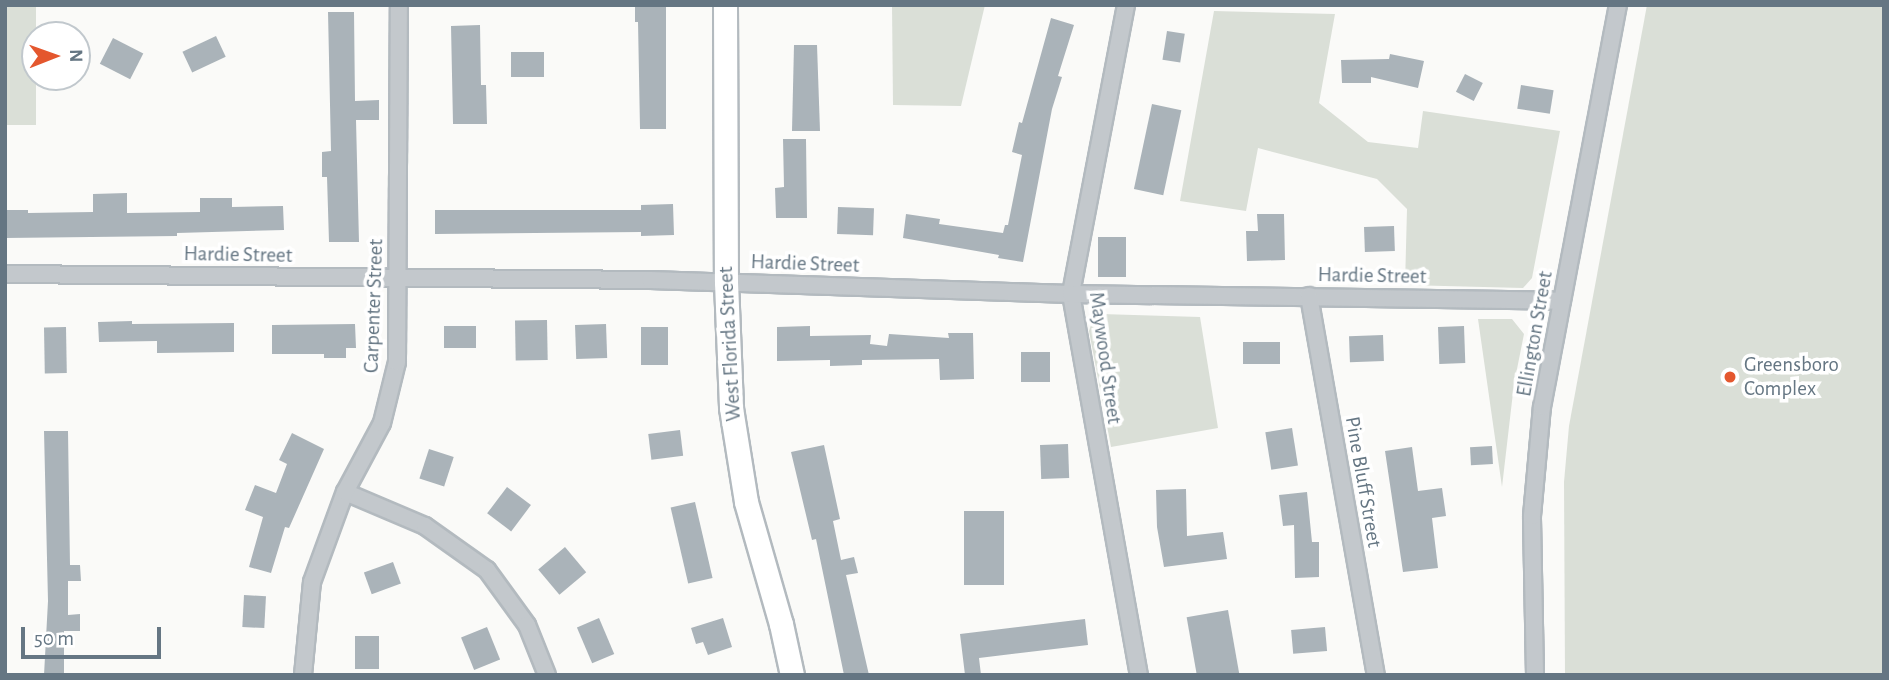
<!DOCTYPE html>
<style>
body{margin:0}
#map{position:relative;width:1889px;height:680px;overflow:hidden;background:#fafaf8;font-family:"Alegreya Sans",sans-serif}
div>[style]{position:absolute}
.green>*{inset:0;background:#dadfd7;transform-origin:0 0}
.building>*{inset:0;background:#aab3b9;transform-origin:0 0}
.roads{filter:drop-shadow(2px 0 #b3babf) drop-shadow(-2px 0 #b3babf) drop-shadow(0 2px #b3babf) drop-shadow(0 -2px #b3babf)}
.minor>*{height:16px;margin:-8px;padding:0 8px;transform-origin:8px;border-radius:8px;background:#c3c8cc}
.secondary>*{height:23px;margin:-11.5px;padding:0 11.5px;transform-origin:11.5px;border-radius:11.5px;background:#fff}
.dots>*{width:19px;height:19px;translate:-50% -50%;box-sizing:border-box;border:4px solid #fff;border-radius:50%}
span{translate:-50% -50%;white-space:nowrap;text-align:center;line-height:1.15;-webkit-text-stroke:7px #fff;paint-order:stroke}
.street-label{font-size:21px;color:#657683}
.poi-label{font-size:21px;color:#657683}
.left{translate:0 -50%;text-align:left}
.frame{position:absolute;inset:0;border:7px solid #657683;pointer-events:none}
.north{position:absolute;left:21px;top:21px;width:70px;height:70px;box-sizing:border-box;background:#fff;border:2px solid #c1c8cd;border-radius:50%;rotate:89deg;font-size:19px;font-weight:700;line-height:28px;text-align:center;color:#657683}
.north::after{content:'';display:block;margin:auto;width:24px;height:32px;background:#e4572e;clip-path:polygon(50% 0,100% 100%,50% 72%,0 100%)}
.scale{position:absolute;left:21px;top:627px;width:140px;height:32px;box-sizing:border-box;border:4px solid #657683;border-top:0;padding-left:9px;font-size:21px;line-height:24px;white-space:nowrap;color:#657683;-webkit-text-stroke:5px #fff;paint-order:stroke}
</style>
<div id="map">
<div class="green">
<i style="left:5px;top:5px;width:31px;height:120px"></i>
<i style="clip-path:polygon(892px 5px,985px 5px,961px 106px,893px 105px)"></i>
<i style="clip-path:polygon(1647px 5px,1884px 5px,1884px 675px,1565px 675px,1564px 482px,1569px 426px)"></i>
<i style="clip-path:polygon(1214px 11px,1335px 14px,1319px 103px,1368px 142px,1418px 148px,1423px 111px,1560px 131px,1532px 278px,1523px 288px,1405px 285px,1407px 209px,1377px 179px,1258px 148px,1246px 211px,1180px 201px)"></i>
<i style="clip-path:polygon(1101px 314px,1200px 317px,1218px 428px,1111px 447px,1089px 331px,1093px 319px)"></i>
<i style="clip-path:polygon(1478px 319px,1512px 319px,1524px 334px,1514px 384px,1502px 487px)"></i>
</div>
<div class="building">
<i style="clip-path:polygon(635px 5px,666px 5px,666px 129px,640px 129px,638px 22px,635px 22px)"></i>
<i style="clip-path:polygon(328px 12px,354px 12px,355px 101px,379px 100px,379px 120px,356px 120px,359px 242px,329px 242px,327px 177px,322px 177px,322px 152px,331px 151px)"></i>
<i style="clip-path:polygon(1051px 18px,1074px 25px,1058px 76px,1062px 77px,1052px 109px,1023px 262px,998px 258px,999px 255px,903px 238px,906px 214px,940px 219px,939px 224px,1003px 233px,1005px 225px,1008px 225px,1022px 155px,1012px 152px,1019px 122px,1022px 123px)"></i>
<i style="clip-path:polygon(480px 25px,481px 85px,486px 85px,487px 124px,453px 124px,451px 26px)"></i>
<i style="left:1167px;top:31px;width:18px;height:29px;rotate:9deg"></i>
<i style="left:216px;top:36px;width:23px;height:37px;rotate:65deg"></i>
<i style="left:113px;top:38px;width:34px;height:29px;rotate:27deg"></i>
<i style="clip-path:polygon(794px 45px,817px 45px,820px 131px,792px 131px)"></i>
<i style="left:544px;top:52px;width:25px;height:33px;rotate:90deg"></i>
<i style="clip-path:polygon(1390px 54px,1424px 61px,1418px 88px,1371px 77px,1371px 83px,1342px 83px,1341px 60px,1389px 59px)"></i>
<i style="left:1465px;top:74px;width:20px;height:20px;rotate:27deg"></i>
<i style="left:1521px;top:85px;width:33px;height:24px;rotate:9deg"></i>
<i style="left:1152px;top:104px;width:30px;height:87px;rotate:12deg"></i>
<i style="clip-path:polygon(783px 139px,806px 139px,807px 218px,776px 218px,775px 188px,784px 187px)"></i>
<i style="clip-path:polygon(127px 193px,127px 213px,200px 212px,200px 198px,232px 198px,232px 207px,283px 206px,284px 230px,177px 233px,177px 236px,5px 238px,5px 210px,28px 210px,28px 213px,93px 212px,93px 194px)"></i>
<i style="clip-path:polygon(673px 204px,674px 235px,641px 236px,641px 232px,435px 234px,435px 210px,641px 210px,641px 205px)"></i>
<i style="left:838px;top:207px;width:36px;height:27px;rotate:2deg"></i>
<i style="clip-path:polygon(1257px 214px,1284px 214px,1285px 260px,1247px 261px,1246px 231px,1258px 231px)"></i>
<i style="left:1394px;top:226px;width:25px;height:30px;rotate:88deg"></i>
<i style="left:1126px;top:237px;width:40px;height:28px;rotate:90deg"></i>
<i style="left:547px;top:320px;width:40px;height:32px;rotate:89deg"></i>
<i style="clip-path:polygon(132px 321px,132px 324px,234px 323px,234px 352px,157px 353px,157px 341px,99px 342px,98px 322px)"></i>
<i style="clip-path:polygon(355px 324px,356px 348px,346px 348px,346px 358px,324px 358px,324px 354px,272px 354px,272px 325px)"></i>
<i style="left:606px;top:324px;width:34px;height:31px;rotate:88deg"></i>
<i style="left:476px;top:326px;width:22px;height:32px;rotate:90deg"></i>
<i style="clip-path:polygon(810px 326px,810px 336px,871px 335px,870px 344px,887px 346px,889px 334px,949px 338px,948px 333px,973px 333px,974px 379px,940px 380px,939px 359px,862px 360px,862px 365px,830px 366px,830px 360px,777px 361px,777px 327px)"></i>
<i style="left:1464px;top:326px;width:37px;height:26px;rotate:88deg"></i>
<i style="left:66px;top:327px;width:46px;height:22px;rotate:89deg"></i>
<i style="left:641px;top:327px;width:27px;height:38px"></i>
<i style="left:1383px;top:335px;width:26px;height:34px;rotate:88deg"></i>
<i style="left:1280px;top:342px;width:22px;height:37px;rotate:90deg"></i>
<i style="left:1021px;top:352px;width:29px;height:30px"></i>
<i style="left:1292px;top:428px;width:38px;height:27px;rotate:81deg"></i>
<i style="left:680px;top:430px;width:26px;height:32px;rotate:83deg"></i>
<i style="clip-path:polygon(44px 431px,68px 431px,70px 565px,80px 565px,81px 581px,68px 581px,68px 615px,80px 614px,80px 631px,64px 631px,64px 675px,44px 675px,48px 601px)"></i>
<i style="clip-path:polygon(292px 433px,324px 449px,289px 528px,285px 527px,271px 573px,249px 567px,263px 517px,245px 510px,255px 485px,276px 493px,287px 464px,279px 460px)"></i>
<i style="left:1068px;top:444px;width:34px;height:28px;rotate:88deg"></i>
<i style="clip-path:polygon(824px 445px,840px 519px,833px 521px,841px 560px,854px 557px,858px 573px,846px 575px,869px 675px,844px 675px,816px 539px,812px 540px,791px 452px)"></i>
<i style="left:1492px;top:446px;width:18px;height:22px;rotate:87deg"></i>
<i style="clip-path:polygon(1412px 447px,1418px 491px,1442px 488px,1446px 516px,1432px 518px,1438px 568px,1403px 572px,1385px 451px)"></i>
<i style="left:429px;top:449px;width:26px;height:31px;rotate:18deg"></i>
<i style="left:507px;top:487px;width:30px;height:33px;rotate:37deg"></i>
<i style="clip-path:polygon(1186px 489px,1187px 536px,1223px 532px,1227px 559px,1164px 567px,1157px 527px,1156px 490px)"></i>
<i style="clip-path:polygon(1307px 492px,1312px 542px,1319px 542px,1319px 577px,1295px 578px,1294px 525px,1283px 526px,1279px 495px)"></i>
<i style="left:695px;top:502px;width:78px;height:25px;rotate:77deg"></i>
<i style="left:964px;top:511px;width:40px;height:74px"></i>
<i style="left:565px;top:547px;width:33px;height:35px;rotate:50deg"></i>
<i style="left:393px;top:562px;width:23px;height:31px;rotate:70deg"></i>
<i style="left:244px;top:595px;width:22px;height:32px;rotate:3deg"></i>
<i style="left:1228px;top:610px;width:66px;height:42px;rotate:80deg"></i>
<i style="left:599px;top:618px;width:39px;height:24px;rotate:67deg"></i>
<i style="clip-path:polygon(723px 618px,732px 647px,708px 655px,703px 642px,696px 644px,691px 628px)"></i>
<i style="clip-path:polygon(1085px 619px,1088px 645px,979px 658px,981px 675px,965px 675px,960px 634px)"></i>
<i style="left:487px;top:627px;width:35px;height:28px;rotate:68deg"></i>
<i style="left:1325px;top:627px;width:24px;height:34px;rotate:85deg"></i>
<i style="left:355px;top:636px;width:24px;height:33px"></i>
</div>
<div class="roads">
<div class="minor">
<i style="left:1126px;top:5px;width:294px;rotate:100.8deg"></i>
<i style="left:1071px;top:294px;width:387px;rotate:79.9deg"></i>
<i style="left:5px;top:274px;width:645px;rotate:0.53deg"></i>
<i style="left:650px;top:280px;width:421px;rotate:1.9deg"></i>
<i style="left:1071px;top:294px;width:491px;rotate:0.8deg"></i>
<i style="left:1309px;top:296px;width:385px;rotate:80deg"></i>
<i style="left:345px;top:492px;width:87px;rotate:23deg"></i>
<i style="left:425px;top:526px;width:76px;rotate:35.4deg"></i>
<i style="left:487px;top:570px;width:68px;rotate:54deg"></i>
<i style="left:527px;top:625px;width:54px;rotate:68.2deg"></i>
<i style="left:303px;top:675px;width:93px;rotate:-84.5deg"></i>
<i style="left:312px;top:582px;width:96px;rotate:-69.9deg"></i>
<i style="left:345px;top:492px;width:78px;rotate:-61.8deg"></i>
<i style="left:382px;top:423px;width:63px;rotate:-76.2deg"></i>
<i style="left:397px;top:362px;width:357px;rotate:-89.7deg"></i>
<i style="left:1535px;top:675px;width:159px;rotate:-91.1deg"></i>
<i style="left:1532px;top:516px;width:109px;rotate:-84.8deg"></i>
<i style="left:1542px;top:407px;width:409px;rotate:-79.3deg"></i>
</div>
<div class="secondary">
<i style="left:725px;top:5px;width:277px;rotate:89.8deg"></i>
<i style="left:726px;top:282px;width:126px;rotate:87.7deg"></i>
<i style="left:731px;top:408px;width:95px;rotate:80.9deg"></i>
<i style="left:746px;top:502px;width:127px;rotate:74deg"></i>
<i style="left:781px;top:624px;width:52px;rotate:77.8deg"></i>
</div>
</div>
<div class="dots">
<i style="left:1730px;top:377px;background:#e4572e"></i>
</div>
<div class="street-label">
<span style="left:238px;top:255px;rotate:1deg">Hardie Street</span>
<span style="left:805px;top:264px;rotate:2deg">Hardie Street</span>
<span style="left:1372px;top:276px;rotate:1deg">Hardie Street</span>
<span style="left:374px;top:306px;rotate:-88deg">Carpenter Street</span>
<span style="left:1535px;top:334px;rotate:-80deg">Ellington Street</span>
<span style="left:730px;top:344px;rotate:-93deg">West Florida Street</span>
<span style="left:1105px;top:358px;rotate:82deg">Maywood Street</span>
<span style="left:1363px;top:482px;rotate:80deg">Pine Bluff Street</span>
</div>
<div class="poi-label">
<span class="left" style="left:1744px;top:377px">Greensboro<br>Complex</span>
</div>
<div class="frame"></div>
<div class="north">N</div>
<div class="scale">50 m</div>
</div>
